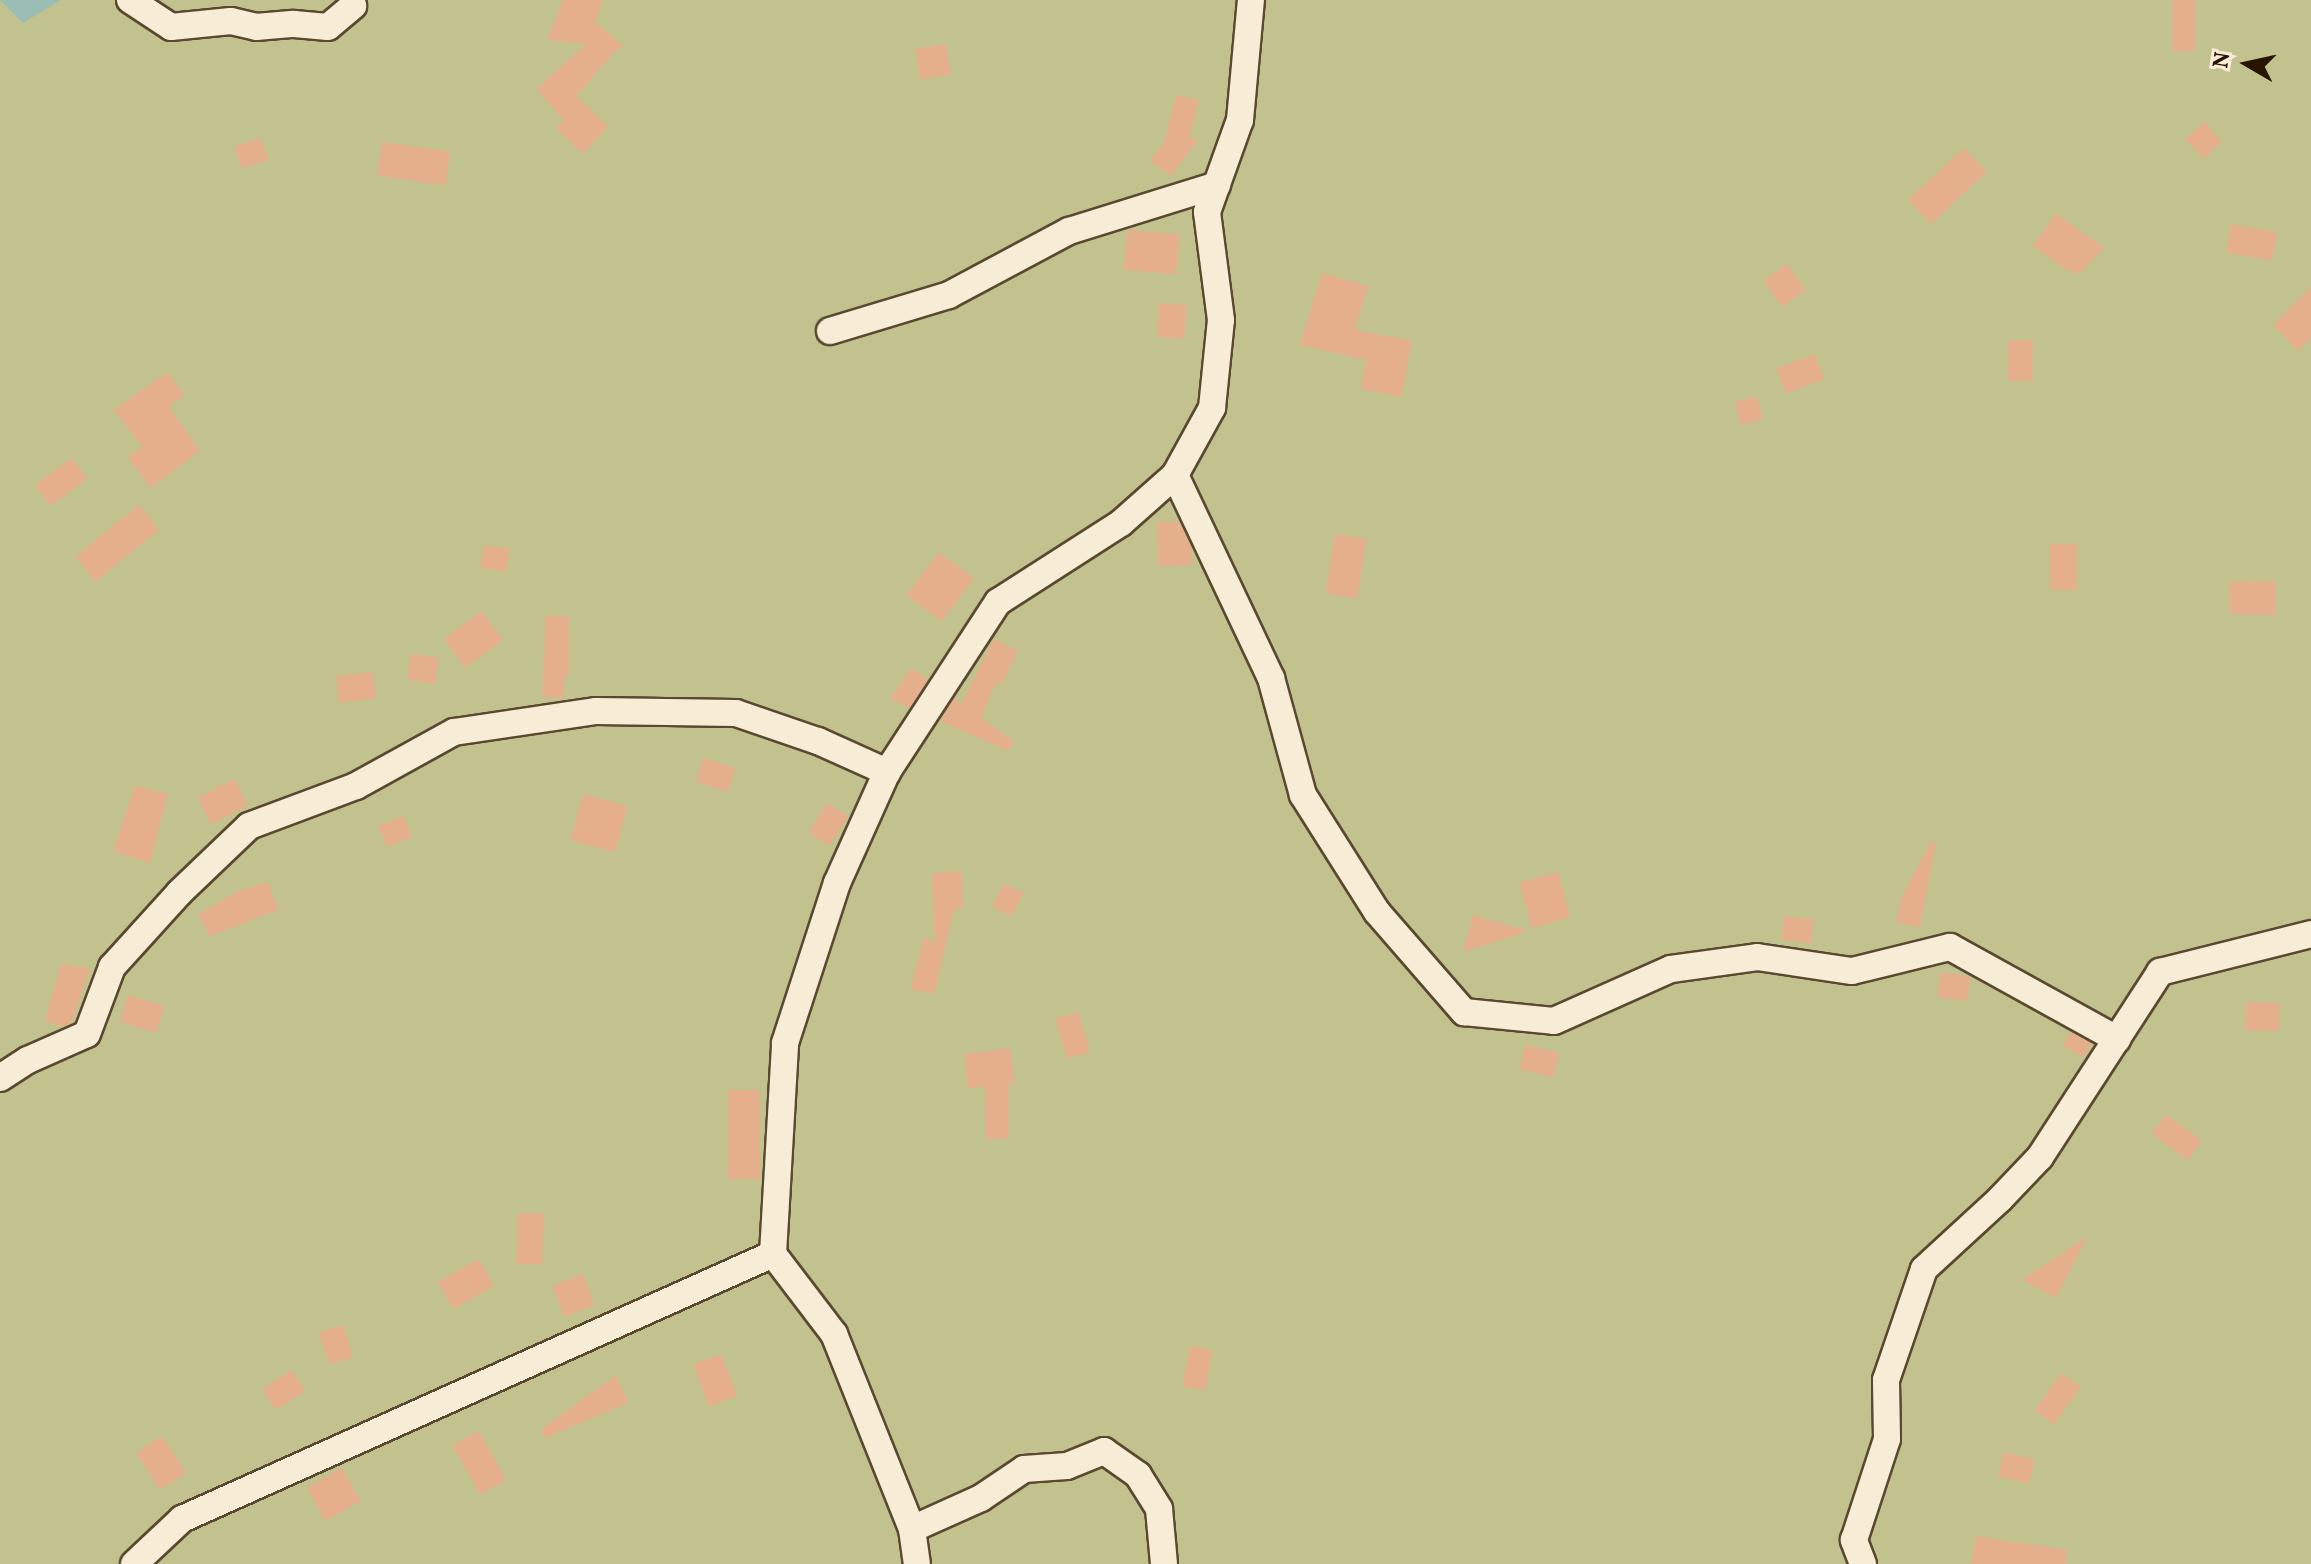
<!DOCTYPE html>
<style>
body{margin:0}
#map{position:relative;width:2311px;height:1564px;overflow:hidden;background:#f2e4c1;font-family:Vollkorn,serif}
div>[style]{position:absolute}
.green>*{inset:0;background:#c2c28e;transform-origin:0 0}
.water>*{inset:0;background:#9bbeb4}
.building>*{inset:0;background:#e5af8b;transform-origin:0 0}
.roads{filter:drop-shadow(2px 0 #5a4830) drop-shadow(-2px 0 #5a4830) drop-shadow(0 2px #5a4830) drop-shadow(0 -2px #5a4830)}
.minor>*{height:26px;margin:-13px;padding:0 13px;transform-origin:13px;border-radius:13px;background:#f7edd7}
span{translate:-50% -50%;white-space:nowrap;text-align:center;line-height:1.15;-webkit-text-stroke:8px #f7edd7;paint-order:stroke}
.north{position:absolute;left:2207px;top:24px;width:80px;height:80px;-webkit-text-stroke:6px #f7edd7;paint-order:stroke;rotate:279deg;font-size:22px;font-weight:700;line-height:32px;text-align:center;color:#281400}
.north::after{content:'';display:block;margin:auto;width:28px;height:36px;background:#281400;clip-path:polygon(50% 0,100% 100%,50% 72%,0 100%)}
</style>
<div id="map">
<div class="green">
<i style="left:0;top:0;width:2311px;height:1564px"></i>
</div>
<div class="water">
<i style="clip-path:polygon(0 0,61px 0,23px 23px)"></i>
</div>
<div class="building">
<i style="clip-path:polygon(563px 0,603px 0,595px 22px,625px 48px,618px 48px,576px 96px,608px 126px,583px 154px,556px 128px,564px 120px,536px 89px,586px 44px,547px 40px)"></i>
<i style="left:2172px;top:0;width:23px;height:51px"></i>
<i style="left:946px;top:44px;width:31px;height:31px;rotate:81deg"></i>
<i style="clip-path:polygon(1176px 95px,1199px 100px,1190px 136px,1197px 142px,1171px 176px,1150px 160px,1164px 142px)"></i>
<i style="left:2204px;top:122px;width:27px;height:25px;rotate:48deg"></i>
<i style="left:261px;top:138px;width:23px;height:28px;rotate:72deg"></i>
<i style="left:382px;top:142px;width:69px;height:34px;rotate:8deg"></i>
<i style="left:1964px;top:148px;width:33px;height:76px;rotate:47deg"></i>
<i style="clip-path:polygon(2056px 213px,2104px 248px,2079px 274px,2063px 268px,2033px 246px)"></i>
<i style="left:2231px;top:224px;width:47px;height:29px;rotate:10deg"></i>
<i style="left:1127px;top:230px;width:53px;height:40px;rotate:5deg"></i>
<i style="left:1787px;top:264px;width:32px;height:29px;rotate:54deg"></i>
<i style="clip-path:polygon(1322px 273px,1368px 286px,1355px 330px,1412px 341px,1401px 397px,1361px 389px,1366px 360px,1300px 345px)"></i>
<i style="clip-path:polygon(2311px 287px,2311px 338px,2298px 351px,2273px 325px)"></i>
<i style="left:1159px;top:303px;width:28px;height:34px;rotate:4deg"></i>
<i style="left:2008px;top:340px;width:25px;height:41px"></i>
<i style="left:1815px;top:354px;width:27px;height:41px;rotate:70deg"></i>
<i style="clip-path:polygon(167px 372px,184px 395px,169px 407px,200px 451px,150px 488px,128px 457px,142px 447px,114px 410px)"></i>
<i style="left:1757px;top:396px;width:24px;height:23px;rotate:75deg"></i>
<i style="left:72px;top:458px;width:26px;height:46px;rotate:54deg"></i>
<i style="left:139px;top:505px;width:32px;height:82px;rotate:51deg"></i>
<i style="clip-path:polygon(1157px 522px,1179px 522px,1192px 548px,1192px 565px,1158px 566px)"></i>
<i style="left:1335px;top:534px;width:32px;height:60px;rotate:9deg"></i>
<i style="left:2050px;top:544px;width:27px;height:46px"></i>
<i style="left:484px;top:545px;width:26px;height:23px;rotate:9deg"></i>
<i style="left:939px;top:552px;width:44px;height:54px;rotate:37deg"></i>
<i style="left:2230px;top:581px;width:46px;height:33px;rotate:1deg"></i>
<i style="left:482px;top:611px;width:36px;height:47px;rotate:54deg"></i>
<i style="clip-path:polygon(546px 615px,569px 617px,569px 674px,565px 674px,563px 698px,542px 697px)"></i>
<i style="clip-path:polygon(994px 639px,1018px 651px,1001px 685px,996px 682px,981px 718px,1014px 741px,1008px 751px,940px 721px,954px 698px,961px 704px)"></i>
<i style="left:411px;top:654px;width:28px;height:26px;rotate:8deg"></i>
<i style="clip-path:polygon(911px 668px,928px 680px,910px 708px,890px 699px)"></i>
<i style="left:373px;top:672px;width:27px;height:37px;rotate:84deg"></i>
<i style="left:703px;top:758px;width:34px;height:25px;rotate:17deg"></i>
<i style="left:234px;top:779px;width:30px;height:41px;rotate:63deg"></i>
<i style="clip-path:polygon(135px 786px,168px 794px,150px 863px,113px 851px)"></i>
<i style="left:583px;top:794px;width:46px;height:48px;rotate:15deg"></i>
<i style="left:827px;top:803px;width:25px;height:35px;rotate:32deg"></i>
<i style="left:404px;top:816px;width:23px;height:27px;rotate:70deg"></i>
<i style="clip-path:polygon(1931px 842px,1936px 843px,1920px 927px,1896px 922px,1901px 898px)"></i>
<i style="clip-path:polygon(962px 871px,963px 908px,954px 909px,934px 994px,911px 989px,923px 939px,935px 942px,932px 873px)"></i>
<i style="left:1558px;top:872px;width:47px;height:40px;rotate:75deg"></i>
<i style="clip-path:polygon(268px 882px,278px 910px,210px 936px,198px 914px,239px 891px)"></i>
<i style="left:1004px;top:883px;width:22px;height:26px;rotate:27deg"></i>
<i style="clip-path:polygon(1473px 915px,1529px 931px,1463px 952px)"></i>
<i style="left:1784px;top:916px;width:30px;height:24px;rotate:6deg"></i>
<i style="clip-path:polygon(61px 964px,90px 968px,71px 1024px,63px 1027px,45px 1021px)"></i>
<i style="left:1941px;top:972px;width:30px;height:25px;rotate:9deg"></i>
<i style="left:128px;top:995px;width:38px;height:28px;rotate:17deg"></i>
<i style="left:2246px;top:1002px;width:34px;height:28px;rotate:2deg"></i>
<i style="left:1079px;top:1012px;width:42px;height:24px;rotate:75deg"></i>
<i style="left:2071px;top:1032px;width:24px;height:16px;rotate:30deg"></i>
<i style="left:1525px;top:1045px;width:35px;height:25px;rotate:13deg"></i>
<i style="clip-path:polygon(1010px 1048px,1015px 1083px,1009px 1083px,1009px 1138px,986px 1139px,985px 1086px,968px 1089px,964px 1054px)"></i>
<i style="left:728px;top:1090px;width:32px;height:89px"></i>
<i style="left:2166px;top:1114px;width:45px;height:24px;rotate:37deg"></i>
<i style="left:518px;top:1213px;width:26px;height:51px;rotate:2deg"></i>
<i style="clip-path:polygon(2088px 1236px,2056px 1298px,2022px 1280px)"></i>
<i style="left:479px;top:1259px;width:31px;height:47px;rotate:61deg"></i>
<i style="left:583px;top:1274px;width:33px;height:33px;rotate:69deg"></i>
<i style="left:343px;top:1325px;width:34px;height:25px;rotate:73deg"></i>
<i style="left:1190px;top:1346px;width:23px;height:41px;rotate:10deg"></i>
<i style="left:721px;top:1354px;width:45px;height:30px;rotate:69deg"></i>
<i style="left:292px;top:1370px;width:25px;height:35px;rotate:58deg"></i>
<i style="left:2061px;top:1373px;width:24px;height:46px;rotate:35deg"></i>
<i style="clip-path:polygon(616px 1375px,628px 1403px,545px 1438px,540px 1430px)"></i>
<i style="left:479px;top:1431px;width:56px;height:30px;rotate:61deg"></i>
<i style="left:162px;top:1436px;width:44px;height:31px;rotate:57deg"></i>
<i style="left:2004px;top:1452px;width:32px;height:25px;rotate:14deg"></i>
<i style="left:342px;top:1468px;width:38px;height:40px;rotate:61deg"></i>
<i style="clip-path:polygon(1976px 1536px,2067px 1550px,2066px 1564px,1971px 1564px)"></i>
</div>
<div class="roads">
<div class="minor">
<i style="left:130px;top:0;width:49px;rotate:33.4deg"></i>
<i style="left:171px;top:27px;width:60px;rotate:-5.7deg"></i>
<i style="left:231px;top:21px;width:26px;rotate:13deg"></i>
<i style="left:256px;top:27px;width:38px;rotate:-5deg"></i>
<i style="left:294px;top:24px;width:34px;rotate:5deg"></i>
<i style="left:328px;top:27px;width:33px;rotate:-40deg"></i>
<i style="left:830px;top:331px;width:124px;rotate:-16.8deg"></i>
<i style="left:949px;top:295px;width:136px;rotate:-28.1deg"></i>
<i style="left:1069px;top:231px;width:155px;rotate:-17.3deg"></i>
<i style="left:1175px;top:475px;width:225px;rotate:64.7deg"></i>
<i style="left:1271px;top:678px;width:121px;rotate:74.7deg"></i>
<i style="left:1303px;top:795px;width:138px;rotate:57.7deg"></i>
<i style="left:1377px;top:912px;width:133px;rotate:49deg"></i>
<i style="left:1464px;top:1012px;width:90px;rotate:5.7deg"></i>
<i style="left:1554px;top:1021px;width:128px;rotate:-24deg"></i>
<i style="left:1671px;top:969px;width:87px;rotate:-7.9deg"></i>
<i style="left:1757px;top:957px;width:96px;rotate:8.4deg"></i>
<i style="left:1852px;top:971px;width:101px;rotate:-13.8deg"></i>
<i style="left:1950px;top:947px;width:191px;rotate:28.9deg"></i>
<i style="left:0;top:1078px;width:33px;rotate:-33deg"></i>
<i style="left:28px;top:1060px;width:64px;rotate:-23.8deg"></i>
<i style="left:87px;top:1034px;width:72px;rotate:-69.5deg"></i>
<i style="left:112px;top:967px;width:100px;rotate:-47.8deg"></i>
<i style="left:179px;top:893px;width:97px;rotate:-43.7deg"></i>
<i style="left:249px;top:826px;width:114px;rotate:-20.5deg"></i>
<i style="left:356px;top:786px;width:112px;rotate:-28.9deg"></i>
<i style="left:454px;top:732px;width:144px;rotate:-8.4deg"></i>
<i style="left:596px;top:711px;width:140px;rotate:0.8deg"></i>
<i style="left:736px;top:713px;width:87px;rotate:18.9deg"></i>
<i style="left:818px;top:741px;width:76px;rotate:24.2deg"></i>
<i style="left:773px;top:1254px;width:101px;rotate:52.7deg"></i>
<i style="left:834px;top:1334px;width:210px;rotate:68.2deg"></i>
<i style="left:912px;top:1529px;width:35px;rotate:82deg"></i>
<i style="left:912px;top:1529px;width:76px;rotate:-24.2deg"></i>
<i style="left:981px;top:1498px;width:52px;rotate:-34deg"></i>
<i style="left:1024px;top:1469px;width:43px;rotate:-4deg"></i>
<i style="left:1067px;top:1466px;width:40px;rotate:-22deg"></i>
<i style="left:1104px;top:1451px;width:42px;rotate:35.2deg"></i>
<i style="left:1138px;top:1475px;width:40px;rotate:58deg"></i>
<i style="left:1159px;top:1509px;width:55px;rotate:84.8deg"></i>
<i style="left:134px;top:1564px;width:66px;rotate:-43.2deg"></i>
<i style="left:182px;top:1519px;width:648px;rotate:-24.15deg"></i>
<i style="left:773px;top:1254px;width:211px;rotate:-86.7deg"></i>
<i style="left:785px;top:1043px;width:168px;rotate:-72deg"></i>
<i style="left:837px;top:883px;width:122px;rotate:-65.8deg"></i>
<i style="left:887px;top:772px;width:203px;rotate:-56.9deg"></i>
<i style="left:998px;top:602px;width:146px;rotate:-32.7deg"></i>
<i style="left:1121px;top:523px;width:72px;rotate:-41.6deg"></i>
<i style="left:1175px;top:475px;width:77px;rotate:-61.1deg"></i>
<i style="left:1212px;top:408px;width:88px;rotate:-84.2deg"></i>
<i style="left:1221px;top:320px;width:109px;rotate:-97.4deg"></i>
<i style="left:1207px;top:212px;width:98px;rotate:-70.3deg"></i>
<i style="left:1240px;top:120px;width:121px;rotate:-84.8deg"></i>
<i style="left:1863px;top:1564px;width:26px;rotate:-111deg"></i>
<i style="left:1854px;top:1540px;width:106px;rotate:-71.9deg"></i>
<i style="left:1887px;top:1439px;width:59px;rotate:-91deg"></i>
<i style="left:1886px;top:1380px;width:117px;rotate:-71.1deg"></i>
<i style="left:1924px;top:1269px;width:103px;rotate:-42.6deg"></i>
<i style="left:2000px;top:1199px;width:58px;rotate:-46.4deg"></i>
<i style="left:2040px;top:1157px;width:221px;rotate:-57deg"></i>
<i style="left:2160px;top:972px;width:156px;rotate:-14.1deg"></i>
</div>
</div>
<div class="north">N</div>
</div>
